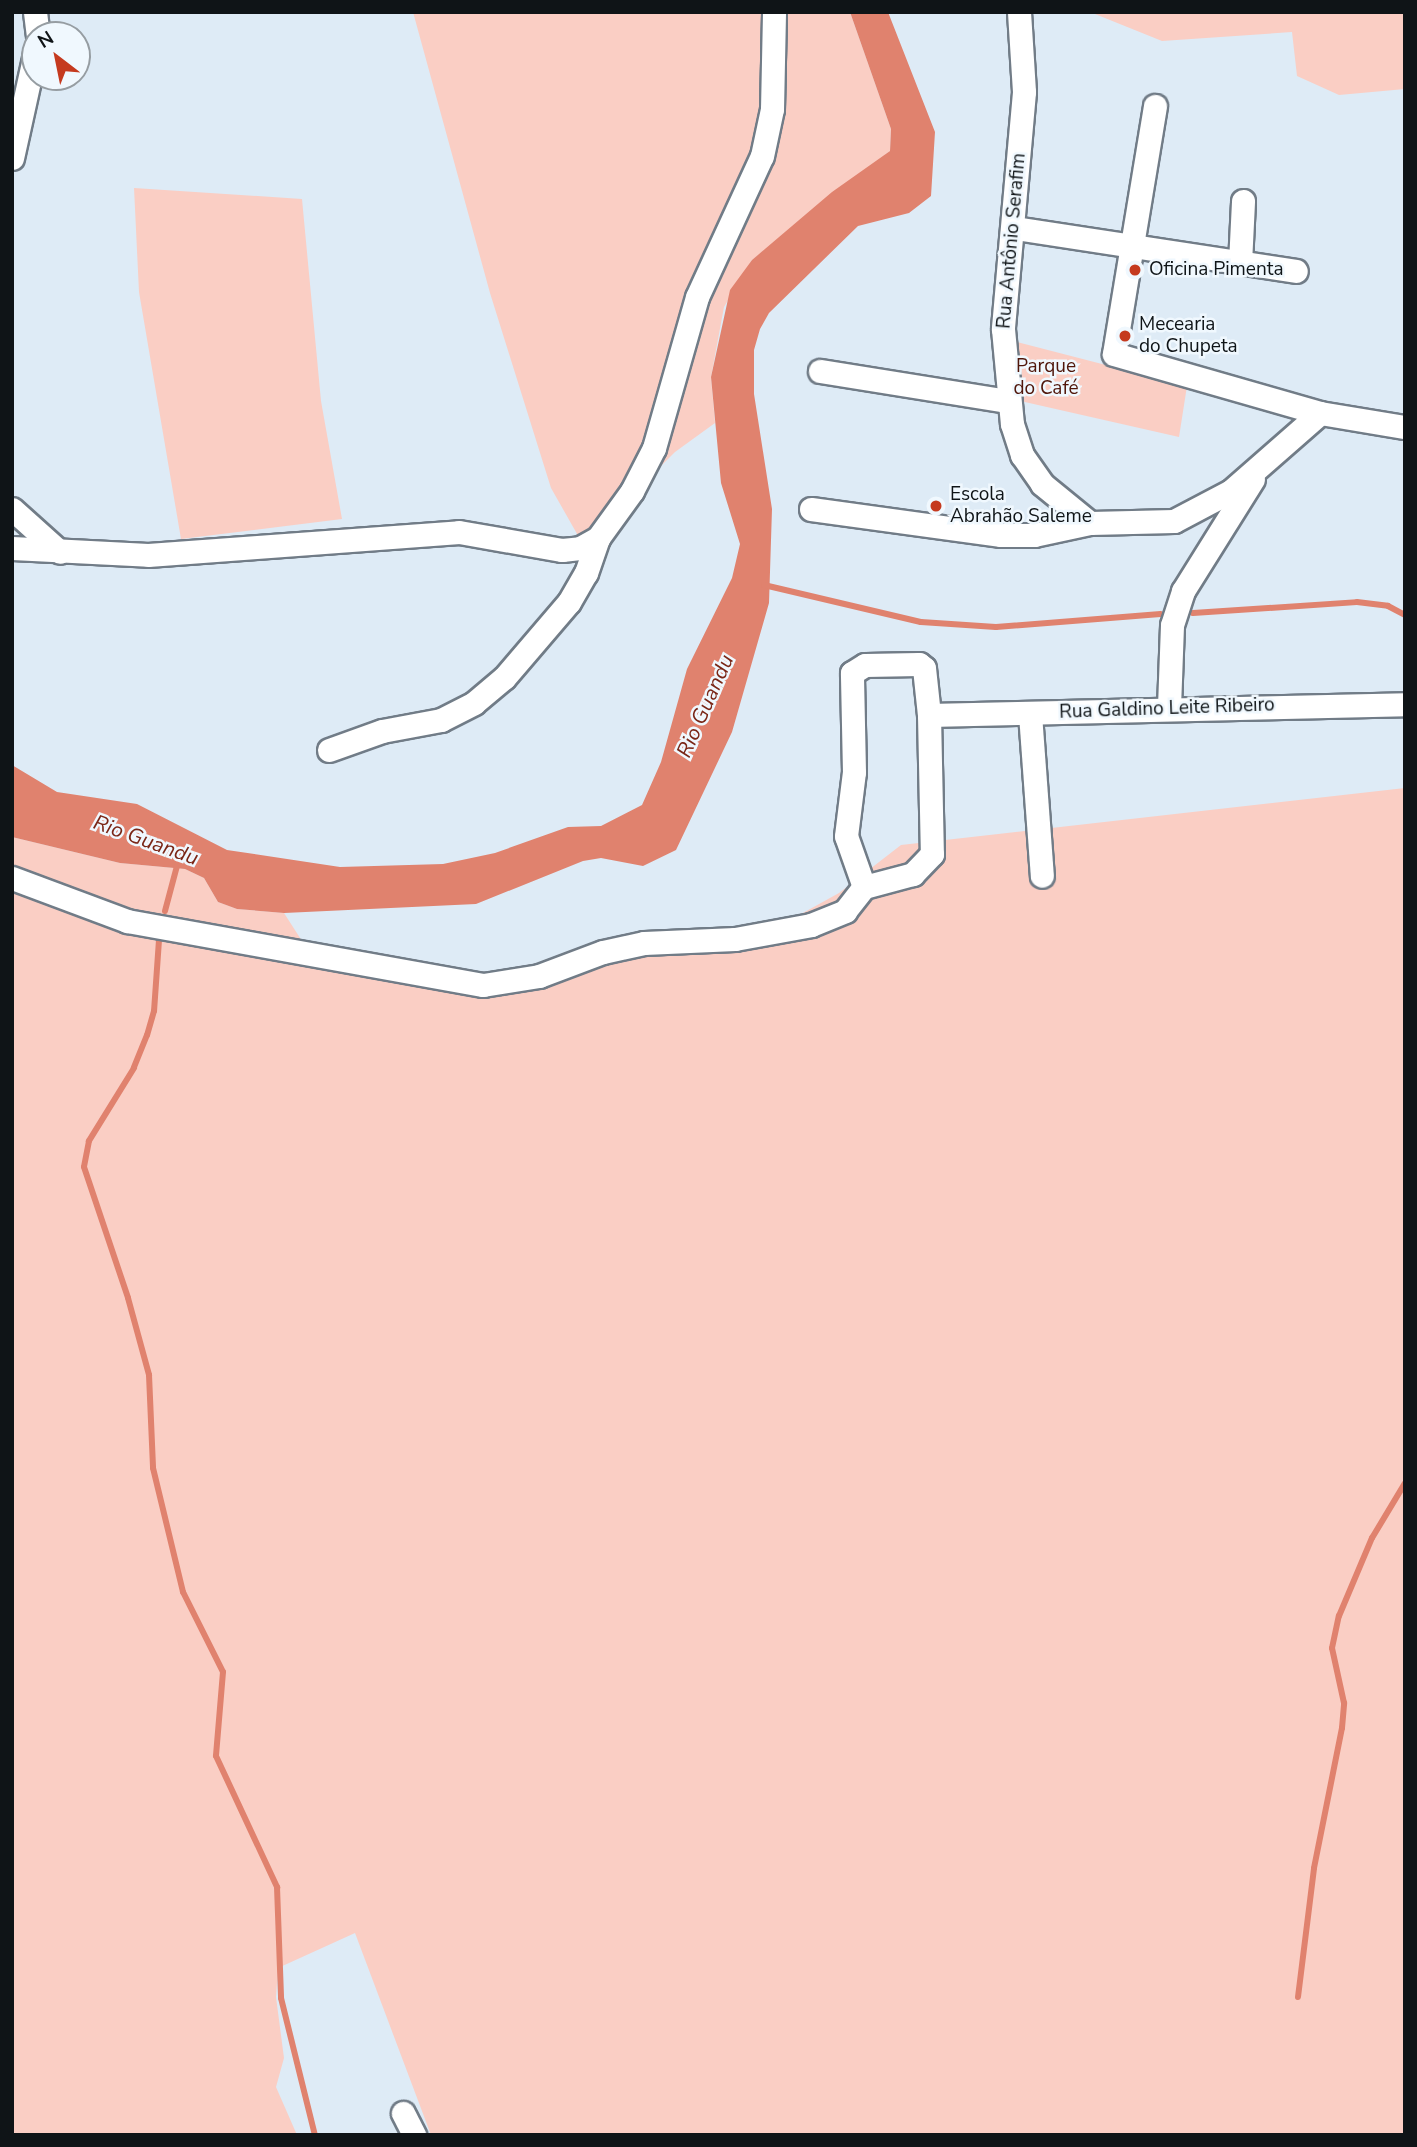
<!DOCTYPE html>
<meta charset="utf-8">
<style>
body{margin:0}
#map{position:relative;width:1417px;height:2147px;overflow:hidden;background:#deebf6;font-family:"Nunito Sans",sans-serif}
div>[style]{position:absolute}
.green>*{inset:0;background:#facec4}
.water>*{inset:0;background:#e0826e}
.stream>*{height:6px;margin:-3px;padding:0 3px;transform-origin:3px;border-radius:3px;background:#e0826e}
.roads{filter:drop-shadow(2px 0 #717c87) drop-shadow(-2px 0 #717c87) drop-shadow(0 2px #717c87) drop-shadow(0 -2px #717c87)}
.minor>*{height:23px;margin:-11.5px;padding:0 11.5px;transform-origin:11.5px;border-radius:11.5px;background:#fff}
.dots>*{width:19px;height:19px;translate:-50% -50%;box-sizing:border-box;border:4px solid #f0f8fe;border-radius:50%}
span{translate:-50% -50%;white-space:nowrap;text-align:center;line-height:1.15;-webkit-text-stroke:5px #f0f8fe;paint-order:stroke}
.street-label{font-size:19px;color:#0f1417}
.poi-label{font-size:19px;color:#0f1417}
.left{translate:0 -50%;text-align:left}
.park-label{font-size:19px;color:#50160a}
.water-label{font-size:21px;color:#7a2616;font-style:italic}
.frame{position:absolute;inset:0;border:14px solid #0f1417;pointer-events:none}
.north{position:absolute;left:21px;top:21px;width:70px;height:70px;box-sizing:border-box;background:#f0f8fe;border:2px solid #969da2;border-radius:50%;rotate:328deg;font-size:19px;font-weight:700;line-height:28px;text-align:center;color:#0f1417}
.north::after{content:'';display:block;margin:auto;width:24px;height:32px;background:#c53a1f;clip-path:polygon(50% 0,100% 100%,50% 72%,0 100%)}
</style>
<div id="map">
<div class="green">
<i style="clip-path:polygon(413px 12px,850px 12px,891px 129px,890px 151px,752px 260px,724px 307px,711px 377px,715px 423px,675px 452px,645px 482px,593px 562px,551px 488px,490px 293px)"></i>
<i style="clip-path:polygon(1090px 12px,1405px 12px,1405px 89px,1339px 95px,1297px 76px,1292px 32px,1162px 41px)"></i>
<i style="clip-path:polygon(134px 188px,302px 199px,321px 401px,342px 519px,181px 539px,139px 292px)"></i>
<i style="clip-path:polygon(1013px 341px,1187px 386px,1179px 437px,1016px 400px)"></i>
<i style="clip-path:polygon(1405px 788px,1405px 2135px,431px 2135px,355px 1933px,278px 1968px,276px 1997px,284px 2058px,276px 2087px,297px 2135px,12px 2135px,12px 837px,120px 863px,185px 869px,204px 878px,218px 902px,237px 909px,284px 913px,311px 955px,496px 986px,609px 954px,792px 919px,839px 893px,901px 845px)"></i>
</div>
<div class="water">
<i style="clip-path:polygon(850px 12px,888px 12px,935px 132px,931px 196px,909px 213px,858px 226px,769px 313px,760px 329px,754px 350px,754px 394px,772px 509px,769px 603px,732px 732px,676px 850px,643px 866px,601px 858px,583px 861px,476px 904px,284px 913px,237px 909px,218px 902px,204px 878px,185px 869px,120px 863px,12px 837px,12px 765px,57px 792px,137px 804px,227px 850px,340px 867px,443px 864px,495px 853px,568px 827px,601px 826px,642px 805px,661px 762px,687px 669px,732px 578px,740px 544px,721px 483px,711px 377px,730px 290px,752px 260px,832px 192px,890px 151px,891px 129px)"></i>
</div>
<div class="stream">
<i style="left:764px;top:585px;width:161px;rotate:13.3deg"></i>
<i style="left:921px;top:622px;width:75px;rotate:3.8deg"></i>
<i style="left:996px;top:627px;width:165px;rotate:-4.5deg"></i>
<i style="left:1193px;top:613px;width:164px;rotate:-3.8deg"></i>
<i style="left:1357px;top:602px;width:31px;rotate:7deg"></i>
<i style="left:1388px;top:606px;width:19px;rotate:28deg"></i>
<i style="left:165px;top:911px;width:51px;rotate:-75.1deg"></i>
<i style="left:159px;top:940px;width:71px;rotate:94deg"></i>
<i style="left:154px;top:1011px;width:25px;rotate:106deg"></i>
<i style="left:147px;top:1035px;width:35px;rotate:112deg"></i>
<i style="left:134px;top:1068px;width:86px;rotate:121.7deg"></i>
<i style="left:89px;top:1141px;width:26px;rotate:101deg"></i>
<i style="left:84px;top:1167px;width:138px;rotate:71.4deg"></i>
<i style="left:128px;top:1298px;width:80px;rotate:74.7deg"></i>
<i style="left:149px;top:1375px;width:93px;rotate:87.5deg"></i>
<i style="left:153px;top:1468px;width:128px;rotate:76.4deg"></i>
<i style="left:183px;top:1592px;width:89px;rotate:63.4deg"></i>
<i style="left:223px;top:1672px;width:84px;rotate:94.8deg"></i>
<i style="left:216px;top:1756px;width:145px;rotate:65deg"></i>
<i style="left:277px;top:1887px;width:111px;rotate:87.9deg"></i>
<i style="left:281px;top:1998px;width:141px;rotate:76.1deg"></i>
<i style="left:1298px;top:1997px;width:130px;rotate:-82.9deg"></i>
<i style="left:1314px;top:1868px;width:143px;rotate:-78.7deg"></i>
<i style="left:1342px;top:1728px;width:25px;rotate:-85deg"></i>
<i style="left:1344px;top:1703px;width:56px;rotate:-102.3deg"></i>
<i style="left:1332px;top:1648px;width:33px;rotate:-78deg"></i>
<i style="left:1339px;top:1616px;width:85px;rotate:-67.1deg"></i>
<i style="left:1372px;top:1538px;width:64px;rotate:-59deg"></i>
</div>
<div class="roads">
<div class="minor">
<i style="left:35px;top:12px;width:23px;rotate:83deg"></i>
<i style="left:1019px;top:12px;width:80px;rotate:86.4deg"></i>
<i style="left:1024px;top:92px;width:238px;rotate:95.1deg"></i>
<i style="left:1003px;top:329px;width:95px;rotate:84.6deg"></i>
<i style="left:1012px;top:424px;width:33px;rotate:72deg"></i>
<i style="left:1022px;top:455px;width:35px;rotate:55deg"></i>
<i style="left:1042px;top:484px;width:62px;rotate:39.1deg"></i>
<i style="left:1090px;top:523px;width:84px;rotate:-1.4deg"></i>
<i style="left:1174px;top:521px;width:64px;rotate:-27.8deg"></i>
<i style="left:1231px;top:491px;width:118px;rotate:-41.2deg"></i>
<i style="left:1320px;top:413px;width:86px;rotate:9.4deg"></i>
<i style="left:1155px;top:106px;width:251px;rotate:99.4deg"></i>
<i style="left:1114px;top:354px;width:214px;rotate:16deg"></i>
<i style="left:12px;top:158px;width:107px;rotate:-77.6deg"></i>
<i style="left:1015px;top:228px;width:284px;rotate:8.7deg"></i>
<i style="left:1240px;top:263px;width:62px;rotate:-87.2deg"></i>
<i style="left:820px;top:371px;width:190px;rotate:9.1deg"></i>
<i style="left:12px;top:509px;width:64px;rotate:41.9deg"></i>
<i style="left:811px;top:509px;width:192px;rotate:7.8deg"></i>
<i style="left:1001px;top:535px;width:33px"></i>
<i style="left:1034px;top:535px;width:57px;rotate:-12.1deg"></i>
<i style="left:12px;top:548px;width:136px;rotate:2.9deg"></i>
<i style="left:148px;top:555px;width:312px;rotate:-4.2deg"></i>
<i style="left:459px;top:532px;width:105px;rotate:9.9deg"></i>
<i style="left:562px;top:550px;width:18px;rotate:-6deg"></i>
<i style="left:580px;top:548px;width:21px;rotate:-29deg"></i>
<i style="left:598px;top:538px;width:58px;rotate:-54.1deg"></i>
<i style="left:632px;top:491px;width:48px;rotate:-62.9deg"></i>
<i style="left:654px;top:448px;width:157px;rotate:-74.1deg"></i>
<i style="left:697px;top:297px;width:155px;rotate:-65.3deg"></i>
<i style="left:762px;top:156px;width:48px;rotate:-78deg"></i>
<i style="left:772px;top:109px;width:97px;rotate:-88.8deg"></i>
<i style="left:1169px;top:707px;width:82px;rotate:-87.9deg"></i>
<i style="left:1172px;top:625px;width:36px;rotate:-72deg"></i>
<i style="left:1183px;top:591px;width:132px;rotate:-58deg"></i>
<i style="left:1030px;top:714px;width:162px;rotate:85.8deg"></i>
<i style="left:929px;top:715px;width:476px;rotate:-1.3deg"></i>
<i style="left:329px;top:750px;width:56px;rotate:-19.7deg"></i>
<i style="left:382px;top:731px;width:60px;rotate:-10.6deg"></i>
<i style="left:441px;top:720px;width:37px;rotate:-27deg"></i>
<i style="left:474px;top:703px;width:39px;rotate:-40deg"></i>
<i style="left:504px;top:678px;width:100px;rotate:-49.5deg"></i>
<i style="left:569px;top:602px;width:34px;rotate:-60deg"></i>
<i style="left:586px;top:573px;width:37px;rotate:-71deg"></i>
<i style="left:12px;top:878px;width:123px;rotate:20.5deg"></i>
<i style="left:127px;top:921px;width:362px;rotate:10.2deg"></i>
<i style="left:483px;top:985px;width:57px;rotate:-9.1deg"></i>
<i style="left:539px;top:976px;width:68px;rotate:-20.6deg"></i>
<i style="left:603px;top:952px;width:42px;rotate:-12.4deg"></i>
<i style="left:644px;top:943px;width:91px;rotate:-2.5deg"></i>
<i style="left:735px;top:939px;width:77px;rotate:-10.4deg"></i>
<i style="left:811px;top:925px;width:37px;rotate:-22deg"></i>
<i style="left:845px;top:911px;width:31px;rotate:-52deg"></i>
<i style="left:864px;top:887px;width:54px;rotate:-109.4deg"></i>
<i style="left:846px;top:836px;width:64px;rotate:-82.9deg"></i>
<i style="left:854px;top:772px;width:99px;rotate:-91.2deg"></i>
<i style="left:852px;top:673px;width:15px;rotate:-32deg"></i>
<i style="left:865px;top:665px;width:54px;rotate:-1.1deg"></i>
<i style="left:919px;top:664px;width:6px;rotate:39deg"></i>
<i style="left:924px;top:668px;width:47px;rotate:83.9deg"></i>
<i style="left:929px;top:715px;width:139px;rotate:88.8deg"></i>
<i style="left:932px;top:854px;width:28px;rotate:134deg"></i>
<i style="left:913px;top:874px;width:51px;rotate:165.1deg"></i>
<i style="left:403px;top:2113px;width:25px;rotate:63deg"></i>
</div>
</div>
<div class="dots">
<i style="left:1135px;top:270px;background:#c53a1f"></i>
<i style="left:1125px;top:336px;background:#c53a1f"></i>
<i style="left:936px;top:506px;background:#c53a1f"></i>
</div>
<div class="street-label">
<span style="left:1012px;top:241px;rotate:-85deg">Rua Antônio Serafim</span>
<span style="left:1167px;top:709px;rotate:-2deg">Rua Galdino Leite Ribeiro</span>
</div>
<div class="poi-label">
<span class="left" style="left:1149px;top:270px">Oficina Pimenta</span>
<span class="left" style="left:1139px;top:336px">Mecearia<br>do Chupeta</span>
<span class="left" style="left:950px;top:506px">Escola<br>Abrahão Saleme</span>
</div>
<div class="park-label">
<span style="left:1046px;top:378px">Parque<br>do Café</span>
</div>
<div class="water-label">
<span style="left:705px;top:706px;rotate:-66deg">Rio Guandu</span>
<span style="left:146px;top:840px;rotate:20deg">Rio Guandu</span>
</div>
<div class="frame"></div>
<div class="north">N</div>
</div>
